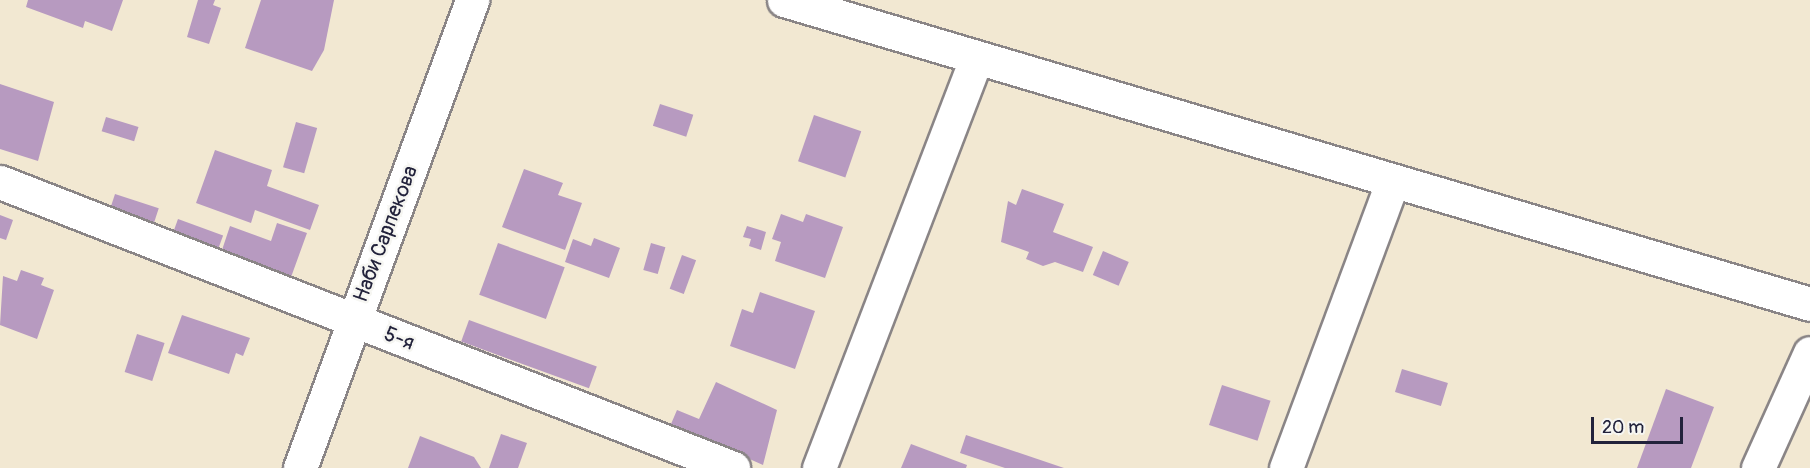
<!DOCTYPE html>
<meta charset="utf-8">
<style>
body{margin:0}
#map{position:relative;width:1810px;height:468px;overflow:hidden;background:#f2e8d2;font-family:Pangolin,sans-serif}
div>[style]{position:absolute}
.building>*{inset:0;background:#b79ac0;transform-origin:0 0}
.roads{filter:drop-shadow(2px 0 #8a8586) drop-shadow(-2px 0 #8a8586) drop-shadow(0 2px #8a8586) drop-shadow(0 -2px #8a8586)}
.minor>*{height:33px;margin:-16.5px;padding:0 16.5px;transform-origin:16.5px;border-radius:16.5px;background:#fff}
.tertiary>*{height:33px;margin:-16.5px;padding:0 16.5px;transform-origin:16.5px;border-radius:16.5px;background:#fff}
span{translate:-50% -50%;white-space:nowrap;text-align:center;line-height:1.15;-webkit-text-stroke:5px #f6f6f2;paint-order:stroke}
.street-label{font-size:21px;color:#22223b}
.scale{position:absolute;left:1591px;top:417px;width:92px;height:27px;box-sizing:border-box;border:3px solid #22223b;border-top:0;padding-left:8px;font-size:18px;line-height:21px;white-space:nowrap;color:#22223b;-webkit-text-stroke:4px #f6f6f2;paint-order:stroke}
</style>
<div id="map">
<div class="building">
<i style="clip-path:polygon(28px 0,123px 0,112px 31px,85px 21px,83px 28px,26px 7px)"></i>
<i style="clip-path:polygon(198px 0,215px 0,213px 5px,221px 8px,209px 44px,187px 37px)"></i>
<i style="clip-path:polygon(261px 0,334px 0,324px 50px,312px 71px,245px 48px)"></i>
<i style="clip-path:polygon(0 84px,54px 102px,38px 161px,0 149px)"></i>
<i style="left:660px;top:104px;width:35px;height:23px;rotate:18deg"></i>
<i style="left:814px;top:115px;width:50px;height:49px;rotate:19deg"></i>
<i style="left:106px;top:117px;width:34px;height:15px;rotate:17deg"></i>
<i style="left:296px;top:122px;width:22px;height:47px;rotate:16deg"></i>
<i style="clip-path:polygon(215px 150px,272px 170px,267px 186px,319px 205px,310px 230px,255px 210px,251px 223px,196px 203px)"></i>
<i style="clip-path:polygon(524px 169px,563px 183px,558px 195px,582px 203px,565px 250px,502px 227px)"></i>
<i style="clip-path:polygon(1022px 189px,1064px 204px,1053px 232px,1093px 247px,1083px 272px,1055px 262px,1043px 266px,1026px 259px,1029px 252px,1001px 242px,1008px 201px,1016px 205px)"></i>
<i style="left:115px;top:194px;width:46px;height:19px;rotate:18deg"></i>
<i style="clip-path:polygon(781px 214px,803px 222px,806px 214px,843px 227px,825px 278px,775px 261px,781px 242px,772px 239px)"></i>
<i style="clip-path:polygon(0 215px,13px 220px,6px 240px,0 238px)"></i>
<i style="left:178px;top:219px;width:48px;height:18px;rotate:20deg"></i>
<i style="clip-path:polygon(277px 223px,307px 233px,290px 280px,220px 256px,230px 226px,271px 241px)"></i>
<i style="clip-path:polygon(747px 226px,766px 232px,761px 250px,749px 246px,751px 239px,743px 237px)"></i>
<i style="clip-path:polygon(594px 238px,620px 248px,609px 278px,565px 262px,573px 239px,591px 246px)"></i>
<i style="left:498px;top:243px;width:71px;height:55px;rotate:20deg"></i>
<i style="left:651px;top:243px;width:15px;height:28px;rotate:16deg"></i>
<i style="left:1103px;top:251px;width:28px;height:26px;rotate:23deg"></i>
<i style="left:682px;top:255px;width:15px;height:36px;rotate:20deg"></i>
<i style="clip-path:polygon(21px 270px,44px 278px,41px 285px,54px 290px,37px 339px,0 325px,3px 276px,17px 281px)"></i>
<i style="clip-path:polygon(760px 292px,815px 311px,795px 369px,730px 346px,742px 309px,753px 313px)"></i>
<i style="clip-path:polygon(182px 315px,250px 338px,243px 356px,236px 353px,229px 374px,168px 353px)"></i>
<i style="left:469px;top:320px;width:136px;height:23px;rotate:20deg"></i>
<i style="left:137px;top:334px;width:29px;height:40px;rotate:18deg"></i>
<i style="left:1402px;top:369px;width:48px;height:24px;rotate:17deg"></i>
<i style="clip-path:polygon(716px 382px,777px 410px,763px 465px,671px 424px,677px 410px,699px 419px)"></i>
<i style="left:1222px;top:385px;width:51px;height:42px;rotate:18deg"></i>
<i style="clip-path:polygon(1666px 389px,1714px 407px,1691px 468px,1637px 468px)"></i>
<i style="clip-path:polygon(501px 434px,527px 443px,518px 468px,489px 468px)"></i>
<i style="clip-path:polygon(966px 435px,1064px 468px,1005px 468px,960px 453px)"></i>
<i style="clip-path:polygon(420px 436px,474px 457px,481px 468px,408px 468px)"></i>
<i style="clip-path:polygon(911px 444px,967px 465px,966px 468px,901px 468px)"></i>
</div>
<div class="roads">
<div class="minor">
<i style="left:0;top:182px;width:787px;rotate:21.31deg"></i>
<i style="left:1286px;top:468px;width:304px;rotate:-69.6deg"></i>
<i style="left:1758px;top:468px;width:126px;rotate:-65.7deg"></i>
</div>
<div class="tertiary">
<i style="left:784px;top:0;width:1070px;rotate:16.5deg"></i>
<i style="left:300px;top:468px;width:499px;rotate:-69.8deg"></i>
<i style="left:819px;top:468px;width:438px;rotate:-69deg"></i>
</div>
</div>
<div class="street-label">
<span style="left:386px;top:234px;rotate:-69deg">Наби Сарпекова</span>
<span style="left:399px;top:339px;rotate:21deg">5-я</span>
</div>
<div class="scale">20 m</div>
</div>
